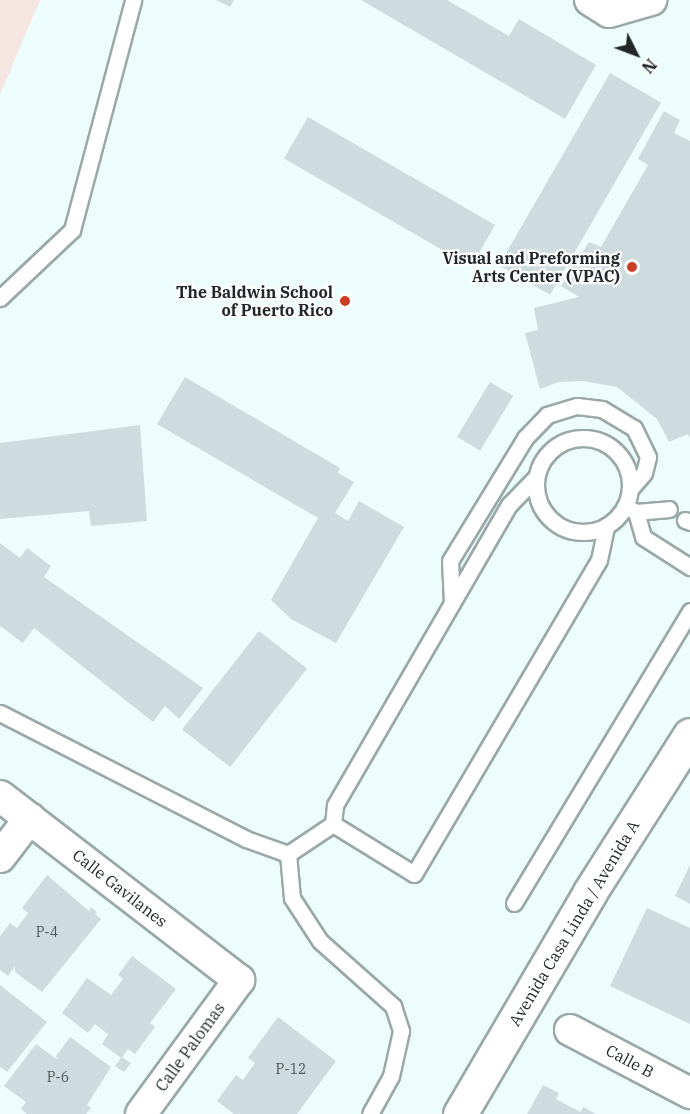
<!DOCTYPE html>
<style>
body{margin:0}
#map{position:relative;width:690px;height:1114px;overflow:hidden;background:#edfcfd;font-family:"IBM Plex Serif",serif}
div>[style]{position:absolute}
.green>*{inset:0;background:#f5e6e2}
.building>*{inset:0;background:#cedcdd;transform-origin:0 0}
.roads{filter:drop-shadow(2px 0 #9aa8a8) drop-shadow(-2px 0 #9aa8a8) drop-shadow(0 2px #9aa8a8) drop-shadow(0 -2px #9aa8a8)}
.lane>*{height:15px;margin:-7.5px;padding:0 7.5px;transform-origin:7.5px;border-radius:7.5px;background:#fff}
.lane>.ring{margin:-7.5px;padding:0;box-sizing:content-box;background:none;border:15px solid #fff;border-radius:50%}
.street>*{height:30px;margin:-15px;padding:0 15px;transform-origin:15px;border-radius:15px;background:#fff}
.secondary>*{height:33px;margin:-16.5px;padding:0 16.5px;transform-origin:16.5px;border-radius:16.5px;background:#fff}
.dots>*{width:16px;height:16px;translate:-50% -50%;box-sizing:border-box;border:3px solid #fff;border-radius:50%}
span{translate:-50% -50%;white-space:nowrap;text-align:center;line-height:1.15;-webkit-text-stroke:4.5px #fff;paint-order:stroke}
.number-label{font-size:14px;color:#4d5555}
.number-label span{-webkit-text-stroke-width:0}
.poi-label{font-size:16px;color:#222828;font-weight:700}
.right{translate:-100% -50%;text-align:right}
.street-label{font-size:16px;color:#222828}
.north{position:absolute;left:606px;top:24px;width:60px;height:60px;-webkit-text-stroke:4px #fff;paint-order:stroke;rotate:132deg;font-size:16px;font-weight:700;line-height:24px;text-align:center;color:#222828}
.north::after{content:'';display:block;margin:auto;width:21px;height:27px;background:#222828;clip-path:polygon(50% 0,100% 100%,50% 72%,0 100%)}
</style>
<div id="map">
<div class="green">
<i style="clip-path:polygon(0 0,40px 0,0 95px)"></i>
</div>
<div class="building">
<i style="clip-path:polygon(216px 0,234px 0,230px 7px)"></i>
<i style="clip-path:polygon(361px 0,447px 0,509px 36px,519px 19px,596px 65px,565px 119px)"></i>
<i style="left:610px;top:73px;width:59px;height:222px;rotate:30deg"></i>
<i style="clip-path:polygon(664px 111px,680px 120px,674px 133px,690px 141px,690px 438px,688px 434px,669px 442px,657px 419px,617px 387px,583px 381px,559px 382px,540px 389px,525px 333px,538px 330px,534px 308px,579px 297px,561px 286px,589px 242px,601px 247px,648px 165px,638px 159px)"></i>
<i style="left:308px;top:117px;width:216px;height:48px;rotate:30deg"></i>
<i style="clip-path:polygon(185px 377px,340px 468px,338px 473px,354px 482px,335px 513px,348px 521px,359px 501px,404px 527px,336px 643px,291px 619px,271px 600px,318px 518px,157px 424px)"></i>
<i style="left:490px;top:382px;width:27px;height:64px;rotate:31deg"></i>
<i style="clip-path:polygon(140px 425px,147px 521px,91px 526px,89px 511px,0 519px,0 443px)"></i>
<i style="clip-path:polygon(0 543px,20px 558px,27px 548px,51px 566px,44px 577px,203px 688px,179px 719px,165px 706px,153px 722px,34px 628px,23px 643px,0 626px)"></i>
<i style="left:259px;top:631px;width:61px;height:125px;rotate:38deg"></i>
<i style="clip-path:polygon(690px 865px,690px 904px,675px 896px)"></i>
<i style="clip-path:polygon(47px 875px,89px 911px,91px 907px,97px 912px,95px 914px,101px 919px,42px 992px,15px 972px,15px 966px,8px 976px,0 970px,0 936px,10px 923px,17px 928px,28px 913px,22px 908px)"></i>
<i style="clip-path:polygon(647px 908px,690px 928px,690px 1024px,610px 986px)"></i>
<i style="clip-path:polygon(132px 956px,176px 989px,150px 1023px,155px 1027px,135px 1054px,128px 1049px,122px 1057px,131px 1063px,124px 1072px,115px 1066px,121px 1058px,102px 1044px,108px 1034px,95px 1024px,88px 1033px,62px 1013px,87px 978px,111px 995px,123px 979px,118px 975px)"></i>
<i style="clip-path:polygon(0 985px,47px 1022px,7px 1072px,0 1067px)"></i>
<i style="clip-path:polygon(278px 1017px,336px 1061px,297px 1114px,234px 1114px,217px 1101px,236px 1075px,243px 1080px,255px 1063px,248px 1058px)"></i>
<i style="clip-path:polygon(70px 1037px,111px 1067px,87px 1105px,91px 1108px,86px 1114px,27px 1114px,21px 1109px,26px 1102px,4px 1086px,36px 1044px,58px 1060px,56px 1056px)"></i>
<i style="clip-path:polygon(543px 1085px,559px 1093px,556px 1099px,569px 1106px,581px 1112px,583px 1107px,596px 1114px,527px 1114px)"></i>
</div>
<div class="roads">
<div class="lane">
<i style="left:0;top:298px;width:99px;rotate:-43.4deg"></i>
<i style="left:72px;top:230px;width:238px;rotate:-75.1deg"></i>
<i class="ring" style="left:536px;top:438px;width:79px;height:79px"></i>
<i style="left:625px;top:506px;width:13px;rotate:29deg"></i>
<i style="left:636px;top:512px;width:26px;rotate:74deg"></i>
<i style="left:643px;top:537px;width:56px;rotate:32.6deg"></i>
<i style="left:636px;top:512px;width:33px;rotate:-5deg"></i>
<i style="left:685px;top:520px;width:5px;rotate:22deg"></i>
<i style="left:452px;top:603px;width:42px;rotate:-92.7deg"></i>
<i style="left:450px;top:561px;width:144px;rotate:-58.6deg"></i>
<i style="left:525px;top:438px;width:32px;rotate:-46deg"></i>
<i style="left:547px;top:415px;width:31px;rotate:-17deg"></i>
<i style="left:577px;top:406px;width:25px;rotate:7deg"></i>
<i style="left:602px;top:409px;width:37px;rotate:31deg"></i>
<i style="left:634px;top:428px;width:32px;rotate:64deg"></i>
<i style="left:648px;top:457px;width:16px;rotate:104deg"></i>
<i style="left:644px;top:473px;width:20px;rotate:131deg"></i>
<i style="left:0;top:713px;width:276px;rotate:27.1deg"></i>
<i style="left:246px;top:839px;width:45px;rotate:19.7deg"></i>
<i style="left:288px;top:854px;width:54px;rotate:-33.7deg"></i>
<i style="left:333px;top:824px;width:19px;rotate:-84deg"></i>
<i style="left:335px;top:805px;width:347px;rotate:-59.9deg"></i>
<i style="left:509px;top:505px;width:39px;rotate:-46deg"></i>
<i style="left:333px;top:824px;width:95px;rotate:31.7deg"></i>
<i style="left:414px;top:874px;width:364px;rotate:-59.5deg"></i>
<i style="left:599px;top:560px;width:35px;rotate:-78deg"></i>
<i style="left:288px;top:854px;width:44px;rotate:84.8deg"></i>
<i style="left:292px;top:898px;width:51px;rotate:56.9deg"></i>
<i style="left:320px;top:941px;width:98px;rotate:41.7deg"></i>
<i style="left:393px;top:1006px;width:26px;rotate:72deg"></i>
<i style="left:401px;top:1031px;width:46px;rotate:102.5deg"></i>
<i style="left:391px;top:1076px;width:43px;rotate:118.9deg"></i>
<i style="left:514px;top:903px;width:341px;rotate:-58.9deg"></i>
</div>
<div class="street">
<i style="left:590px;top:0;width:22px;rotate:32deg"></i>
<i style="left:609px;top:12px;width:44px;rotate:-15.9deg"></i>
<i style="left:0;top:796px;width:302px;rotate:37.6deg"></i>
<i style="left:239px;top:980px;width:166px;rotate:126.2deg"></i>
<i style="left:0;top:857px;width:49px;rotate:-52.4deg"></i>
<i style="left:570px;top:1030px;width:136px;rotate:27.7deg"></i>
</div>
<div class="secondary">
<i style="left:460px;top:1114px;width:257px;rotate:-59.6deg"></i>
<i style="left:590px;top:892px;width:186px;rotate:-57.5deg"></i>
</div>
</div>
<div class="dots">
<i style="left:632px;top:267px;background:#ca3f25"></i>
<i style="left:345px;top:301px;background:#ca3f25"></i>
</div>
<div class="number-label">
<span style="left:47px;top:932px">P-4</span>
<span style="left:291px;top:1069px">P-12</span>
<span style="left:58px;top:1077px">P-6</span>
</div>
<div class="poi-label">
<span class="right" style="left:620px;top:267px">Visual and Preforming<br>Arts Center (VPAC)</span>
<span class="right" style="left:333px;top:301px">The Baldwin School<br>of Puerto Rico</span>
</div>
<div class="street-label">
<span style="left:120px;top:888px;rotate:38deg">Calle Gavilanes</span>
<span style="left:574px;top:923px;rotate:-59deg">Avenida Casa Linda / Avenida A</span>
<span style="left:190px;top:1047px;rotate:-54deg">Calle Palomas</span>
<span style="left:630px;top:1061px;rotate:28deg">Calle B</span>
</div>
<div class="north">N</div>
</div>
